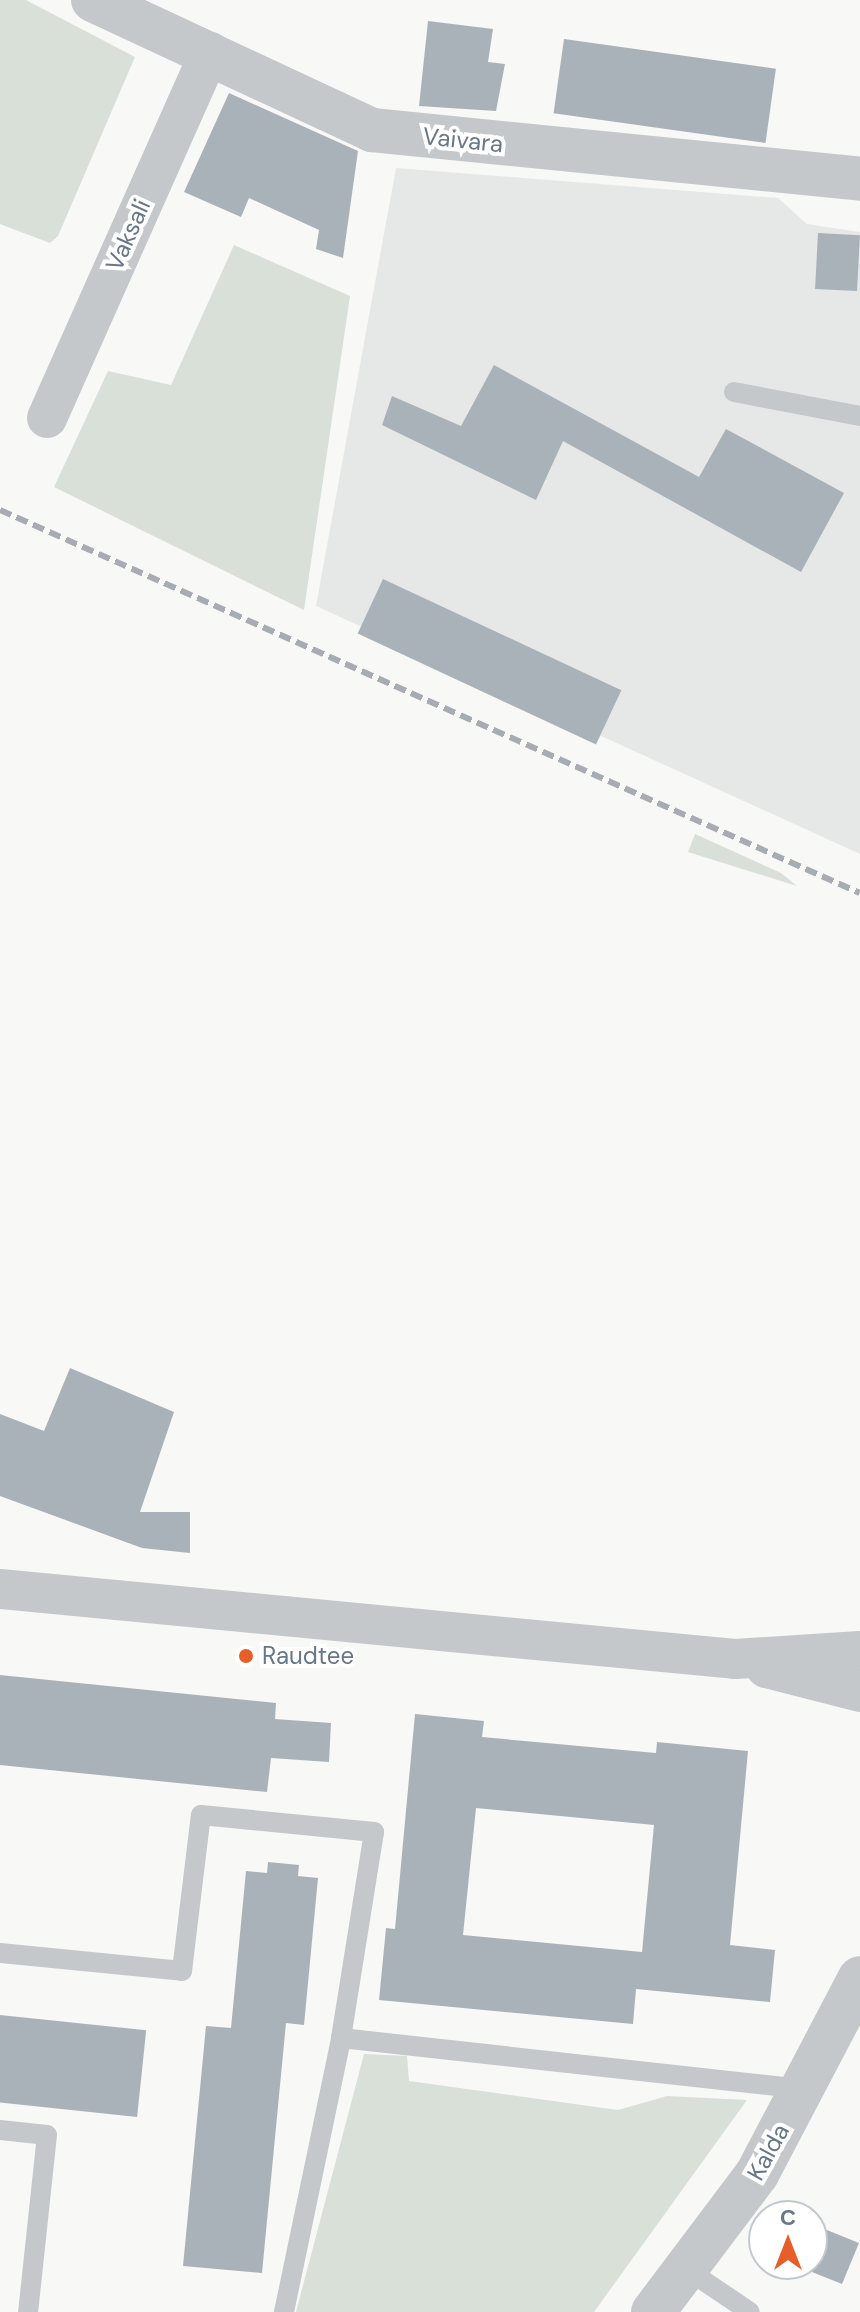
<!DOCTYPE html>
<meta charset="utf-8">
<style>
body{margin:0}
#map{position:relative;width:860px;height:2312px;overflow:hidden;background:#f8f8f6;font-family:"DM Sans",sans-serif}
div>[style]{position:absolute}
.built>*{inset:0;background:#e6e7e7}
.green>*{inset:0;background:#d9e0d7}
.building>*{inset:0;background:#aab2b9;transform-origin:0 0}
.service>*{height:20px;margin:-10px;padding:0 10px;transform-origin:10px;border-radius:10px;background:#c4c8cb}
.minor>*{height:40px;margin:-20px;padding:0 20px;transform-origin:20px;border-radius:20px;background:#c4c8cb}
.tertiary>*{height:44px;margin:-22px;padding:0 22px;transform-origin:22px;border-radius:22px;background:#c4c8cb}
.rail>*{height:6px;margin-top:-3px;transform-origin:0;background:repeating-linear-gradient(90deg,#a6acb2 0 12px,transparent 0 18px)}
.dots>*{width:22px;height:22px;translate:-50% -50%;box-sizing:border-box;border:4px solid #fff;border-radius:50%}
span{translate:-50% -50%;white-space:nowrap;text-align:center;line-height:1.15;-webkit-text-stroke:8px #fff;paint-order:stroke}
.street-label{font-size:24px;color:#677787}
.poi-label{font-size:24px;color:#677787}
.left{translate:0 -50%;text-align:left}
.north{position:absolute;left:748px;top:2200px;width:80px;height:80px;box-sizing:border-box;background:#fff;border:2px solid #c2c9cf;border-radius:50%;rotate:0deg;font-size:22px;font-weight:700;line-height:32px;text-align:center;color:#677787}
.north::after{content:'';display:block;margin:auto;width:28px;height:36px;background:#e65f28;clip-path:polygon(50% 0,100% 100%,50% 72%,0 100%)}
</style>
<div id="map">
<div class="built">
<i style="clip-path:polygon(396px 168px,778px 198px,807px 224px,860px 232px,860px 854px,316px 606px)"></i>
</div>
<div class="green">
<i style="clip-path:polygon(0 0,26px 0,135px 57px,58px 236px,50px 243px,0 224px)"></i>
<i style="clip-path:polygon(234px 245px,350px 296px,304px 610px,54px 487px,108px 371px,171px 385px)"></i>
<i style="clip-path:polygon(695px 834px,781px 873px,797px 886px,688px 852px)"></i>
<i style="clip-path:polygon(364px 2054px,407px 2056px,409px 2081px,618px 2110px,667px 2096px,747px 2100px,594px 2312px,296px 2312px)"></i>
</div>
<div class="building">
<i style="clip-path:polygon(428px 21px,493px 29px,488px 62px,505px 64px,496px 111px,419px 106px)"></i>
<i style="left:564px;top:39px;width:214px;height:75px;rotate:8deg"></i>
<i style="clip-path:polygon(229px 93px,358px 151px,343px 258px,316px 249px,319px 230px,249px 198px,241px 217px,184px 192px)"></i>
<i style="left:818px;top:233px;width:42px;height:56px;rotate:3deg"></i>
<i style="clip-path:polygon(494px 365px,699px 477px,726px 429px,844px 493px,801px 572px,563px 441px,536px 500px,382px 425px,392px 396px,461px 426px)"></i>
<i style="left:383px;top:579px;width:263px;height:60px;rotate:25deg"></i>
<i style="clip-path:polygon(70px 1368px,174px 1412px,140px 1512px,190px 1512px,190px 1553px,142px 1548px,0 1496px,0 1414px,44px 1431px)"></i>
<i style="clip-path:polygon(0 1675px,276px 1703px,275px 1719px,331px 1723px,329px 1762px,271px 1758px,267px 1792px,0 1765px)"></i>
<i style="clip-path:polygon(evenodd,415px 1714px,484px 1721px,482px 1737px,656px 1753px,657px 1742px,748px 1751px,730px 1945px,775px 1950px,770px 2002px,636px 1989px,633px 2024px,379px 2000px,386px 1928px,395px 1929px,415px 1714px,476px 1808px,654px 1825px,642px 1952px,463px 1935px,476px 1808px)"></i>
<i style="clip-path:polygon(268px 1862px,299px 1865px,298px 1876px,318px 1878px,304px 2025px,286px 2023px,262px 2273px,183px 2266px,206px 2026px,231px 2028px,246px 1871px,267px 1873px)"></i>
<i style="left:0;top:2015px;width:147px;height:87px;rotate:6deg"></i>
<i style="clip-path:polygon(812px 2224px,859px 2243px,842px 2284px,812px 2272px)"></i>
</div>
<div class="service">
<i style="left:734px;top:392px;width:128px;rotate:10.8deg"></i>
<i style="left:0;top:1953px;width:183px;rotate:5.6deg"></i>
<i style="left:182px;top:1971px;width:157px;rotate:-83.1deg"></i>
<i style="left:201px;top:1815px;width:174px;rotate:5.6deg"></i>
<i style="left:374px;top:1832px;width:209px;rotate:99.1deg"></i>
<i style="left:0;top:2130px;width:47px;rotate:6.1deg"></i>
<i style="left:47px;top:2135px;width:178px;rotate:96.1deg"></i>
<i style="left:689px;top:2271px;width:73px;rotate:33.9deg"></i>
<i style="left:284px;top:2312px;width:280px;rotate:-78.2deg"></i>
<i style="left:341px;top:2038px;width:464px;rotate:6.3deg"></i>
</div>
<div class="minor">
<i style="left:47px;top:418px;width:401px;rotate:-66deg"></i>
<i style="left:0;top:1589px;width:738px;rotate:5.44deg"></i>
<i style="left:735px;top:1659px;width:125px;rotate:-3.7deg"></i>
<i style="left:766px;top:1668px;width:97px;rotate:14.3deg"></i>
</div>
<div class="tertiary">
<i style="left:93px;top:0;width:308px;rotate:25deg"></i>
<i style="left:372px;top:130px;width:490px;rotate:5.7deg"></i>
<i style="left:653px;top:2312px;width:173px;rotate:-53deg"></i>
<i style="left:757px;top:2174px;width:221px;rotate:-62.3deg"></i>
</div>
<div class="rail">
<i style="left:0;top:510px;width:941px;rotate:24.01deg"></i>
</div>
<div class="dots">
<i style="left:246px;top:1656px;background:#e65f28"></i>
</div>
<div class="street-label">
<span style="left:463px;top:140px;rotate:6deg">Vaivara</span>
<span style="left:128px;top:235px;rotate:-66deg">Vaksali</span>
<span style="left:768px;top:2152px;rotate:-61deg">Kalda</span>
</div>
<div class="poi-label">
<span class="left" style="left:262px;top:1656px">Raudtee</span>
</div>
<div class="north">С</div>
</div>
